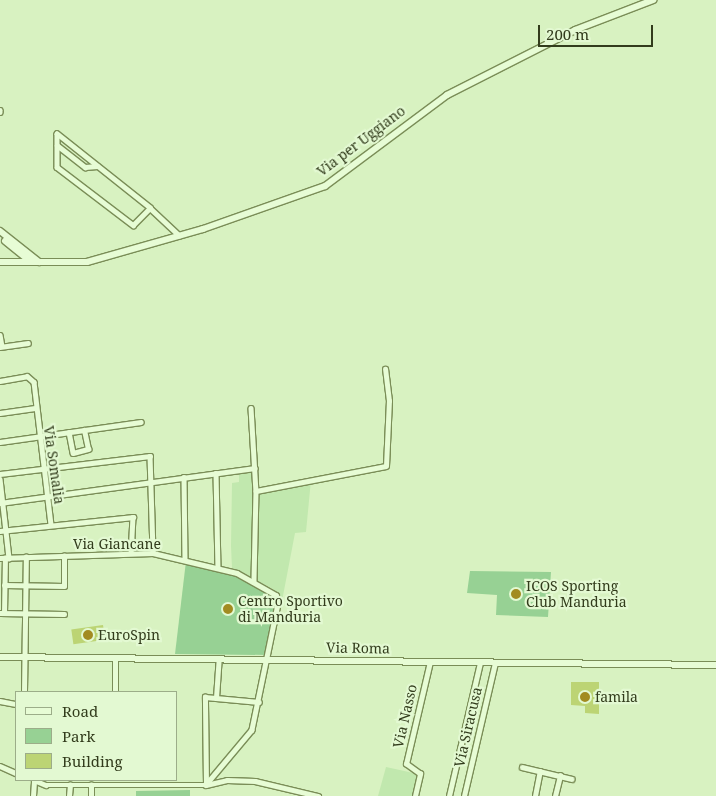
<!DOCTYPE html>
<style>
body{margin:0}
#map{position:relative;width:716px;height:796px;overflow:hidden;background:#d8f2c1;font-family:"Noto Serif",serif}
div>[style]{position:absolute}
.farmland>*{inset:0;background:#c1e8ae}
.green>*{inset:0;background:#97d194}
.building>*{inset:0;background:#bcd474;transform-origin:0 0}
.roads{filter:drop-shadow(1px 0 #7a8d57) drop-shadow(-1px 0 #7a8d57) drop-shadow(0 1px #7a8d57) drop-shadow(0 -1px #7a8d57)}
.street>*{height:4.5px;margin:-2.25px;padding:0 2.25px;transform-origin:2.25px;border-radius:2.25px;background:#e7fcd5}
.secondary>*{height:6px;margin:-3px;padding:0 3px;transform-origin:3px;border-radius:3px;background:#e7fcd5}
.dots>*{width:14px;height:14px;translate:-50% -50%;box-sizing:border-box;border:2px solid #e3f9d2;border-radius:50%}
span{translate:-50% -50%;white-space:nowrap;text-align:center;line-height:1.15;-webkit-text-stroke:4.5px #e3f9d2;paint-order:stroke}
.street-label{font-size:14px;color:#323c1c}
.poi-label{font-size:14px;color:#323c1c}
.left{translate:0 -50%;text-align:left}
.legend{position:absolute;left:15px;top:691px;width:162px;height:90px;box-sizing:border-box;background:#e3f9d2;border:1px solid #9cad89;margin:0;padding:6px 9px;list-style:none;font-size:15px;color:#323c1c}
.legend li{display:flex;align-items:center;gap:10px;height:25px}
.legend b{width:25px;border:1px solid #9cad89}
.scale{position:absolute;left:538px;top:25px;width:115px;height:22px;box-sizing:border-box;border:2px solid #323c1c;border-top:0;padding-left:6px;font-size:15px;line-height:18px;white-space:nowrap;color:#323c1c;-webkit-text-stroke:4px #e3f9d2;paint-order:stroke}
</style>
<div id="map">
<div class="farmland">
<i style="clip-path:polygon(253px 471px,254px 480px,253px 578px,232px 568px,231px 546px,232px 483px,239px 482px,239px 472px)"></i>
<i style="clip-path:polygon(311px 480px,306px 532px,295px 533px,282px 601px,273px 589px,256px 580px,257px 493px)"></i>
<i style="clip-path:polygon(386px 767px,418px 774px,413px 796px,378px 796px)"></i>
</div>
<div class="green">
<i style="clip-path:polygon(186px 561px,232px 574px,271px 594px,276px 607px,267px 655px,175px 654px)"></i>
<i style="clip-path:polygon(470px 571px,551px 572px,548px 617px,496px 615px,497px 595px,467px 593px)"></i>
<i style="clip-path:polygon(190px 790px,190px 796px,136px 796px,136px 791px)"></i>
</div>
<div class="building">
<i style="left:103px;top:625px;width:15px;height:32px;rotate:82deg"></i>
<i style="clip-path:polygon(571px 682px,599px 682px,599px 714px,585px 713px,585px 706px,571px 705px)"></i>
</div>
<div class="roads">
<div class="street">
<i style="left:0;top:110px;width:2px;rotate:90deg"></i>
<i style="left:57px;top:145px;width:36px;rotate:38deg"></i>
<i style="left:85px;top:167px;width:12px;rotate:-5deg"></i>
<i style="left:150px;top:208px;width:119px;rotate:-141.5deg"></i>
<i style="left:57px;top:134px;width:33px;rotate:90deg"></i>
<i style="left:57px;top:167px;width:96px;rotate:37.3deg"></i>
<i style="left:133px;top:225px;width:24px;rotate:-45deg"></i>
<i style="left:150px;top:208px;width:40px;rotate:43deg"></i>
<i style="left:0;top:335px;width:11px;rotate:80deg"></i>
<i style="left:0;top:347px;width:28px;rotate:-8deg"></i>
<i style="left:0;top:381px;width:27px;rotate:-10deg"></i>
<i style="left:27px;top:376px;width:9px;rotate:41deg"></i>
<i style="left:34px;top:382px;width:144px;rotate:83.2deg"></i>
<i style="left:251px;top:408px;width:83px;rotate:86.6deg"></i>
<i style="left:256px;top:491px;width:91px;rotate:91.3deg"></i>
<i style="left:0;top:413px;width:35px;rotate:-8deg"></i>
<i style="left:69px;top:432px;width:21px;rotate:79deg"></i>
<i style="left:73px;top:453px;width:16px;rotate:-15deg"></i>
<i style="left:88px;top:449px;width:19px;rotate:-102deg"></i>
<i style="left:0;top:442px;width:142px;rotate:-8.1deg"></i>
<i style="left:216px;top:473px;width:94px;rotate:88.8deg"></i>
<i style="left:0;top:474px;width:151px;rotate:-6.8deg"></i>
<i style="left:150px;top:456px;width:97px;rotate:88.2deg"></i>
<i style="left:184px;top:477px;width:81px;rotate:89.3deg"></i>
<i style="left:0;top:479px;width:80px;rotate:83.5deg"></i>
<i style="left:256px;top:491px;width:132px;rotate:-10.9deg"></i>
<i style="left:386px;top:466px;width:65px;rotate:-87.4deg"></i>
<i style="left:389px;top:401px;width:32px;rotate:-97deg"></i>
<i style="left:0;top:503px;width:257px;rotate:-7.8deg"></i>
<i style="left:0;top:531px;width:134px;rotate:-6deg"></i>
<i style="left:133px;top:517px;width:36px;rotate:93deg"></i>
<i style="left:0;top:558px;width:153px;rotate:-1.9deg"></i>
<i style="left:153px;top:553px;width:86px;rotate:13.4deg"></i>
<i style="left:237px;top:573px;width:45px;rotate:29.4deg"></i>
<i style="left:276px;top:595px;width:9px;rotate:77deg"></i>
<i style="left:278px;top:604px;width:129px;rotate:101.7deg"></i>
<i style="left:252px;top:730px;width:72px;rotate:129.9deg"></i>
<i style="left:4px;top:585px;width:60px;rotate:1deg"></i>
<i style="left:64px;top:586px;width:30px;rotate:-90deg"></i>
<i style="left:0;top:613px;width:64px;rotate:0.9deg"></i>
<i style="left:4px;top:613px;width:55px;rotate:-89deg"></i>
<i style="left:24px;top:692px;width:135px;rotate:-89.2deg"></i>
<i style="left:115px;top:692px;width:33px;rotate:-90deg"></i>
<i style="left:216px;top:698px;width:39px;rotate:-86deg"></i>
<i style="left:0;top:701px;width:16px;rotate:11deg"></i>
<i style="left:0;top:766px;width:17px;rotate:24deg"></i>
<i style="left:522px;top:767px;width:51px;rotate:13.5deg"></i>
<i style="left:206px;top:785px;width:88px;rotate:-90.7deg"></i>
<i style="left:205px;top:697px;width:54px;rotate:5.3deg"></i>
<i style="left:33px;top:796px;width:16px;rotate:-86deg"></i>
<i style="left:34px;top:780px;width:13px;rotate:23deg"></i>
<i style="left:46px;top:785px;width:160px"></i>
<i style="left:206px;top:785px;width:22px;rotate:-13deg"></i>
<i style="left:227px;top:780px;width:28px;rotate:2deg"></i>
<i style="left:255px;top:781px;width:65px;rotate:13.4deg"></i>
<i style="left:69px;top:796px;width:11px;rotate:-85deg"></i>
<i style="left:91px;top:796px;width:11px;rotate:-90deg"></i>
<i style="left:415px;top:796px;width:23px;rotate:-77deg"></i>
<i style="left:420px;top:774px;width:17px;rotate:-144deg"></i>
<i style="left:406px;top:764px;width:105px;rotate:-76.8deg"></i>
<i style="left:449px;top:796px;width:137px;rotate:-76.9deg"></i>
<i style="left:464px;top:796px;width:137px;rotate:-76.9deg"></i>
<i style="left:535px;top:796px;width:25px;rotate:-79deg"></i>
<i style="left:555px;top:796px;width:21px;rotate:-76deg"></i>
</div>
<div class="secondary">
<i style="left:0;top:231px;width:50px;rotate:38.5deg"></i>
<i style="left:5px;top:241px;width:33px;rotate:39deg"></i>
<i style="left:0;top:262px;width:87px"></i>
<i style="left:87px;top:262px;width:121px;rotate:-15.9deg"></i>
<i style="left:203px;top:229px;width:129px;rotate:-19.4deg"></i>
<i style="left:325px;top:186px;width:152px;rotate:-36.7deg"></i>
<i style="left:447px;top:95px;width:144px;rotate:-26.9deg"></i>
<i style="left:575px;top:30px;width:84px;rotate:-21deg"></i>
<i style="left:0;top:657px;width:716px;rotate:0.64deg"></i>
</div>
</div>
<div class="dots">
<i style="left:516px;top:594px;background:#a28b21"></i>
<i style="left:228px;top:609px;background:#a28b21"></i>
<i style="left:88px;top:635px;background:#a28b21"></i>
<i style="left:585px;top:697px;background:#a28b21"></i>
</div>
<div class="street-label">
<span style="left:361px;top:141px;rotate:-37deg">Via per Uggiano</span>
<span style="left:54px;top:465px;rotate:82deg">Via Somalia</span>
<span style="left:117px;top:544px">Via Giancane</span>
<span style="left:358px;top:648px;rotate:1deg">Via Roma</span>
<span style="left:405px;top:716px;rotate:-77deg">Via Nasso</span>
<span style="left:468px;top:727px;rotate:-77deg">Via Siracusa</span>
</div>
<div class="poi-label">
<span class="left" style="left:526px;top:594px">ICOS Sporting<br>Club Manduria</span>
<span class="left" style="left:238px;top:609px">Centro Sportivo<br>di Manduria</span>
<span class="left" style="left:98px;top:635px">EuroSpin</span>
<span class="left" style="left:595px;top:697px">famila</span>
</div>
<ul class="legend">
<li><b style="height:6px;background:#e7fcd5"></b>Road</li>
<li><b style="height:14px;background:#97d194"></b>Park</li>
<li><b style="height:14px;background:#bcd474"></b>Building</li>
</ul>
<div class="scale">200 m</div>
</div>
